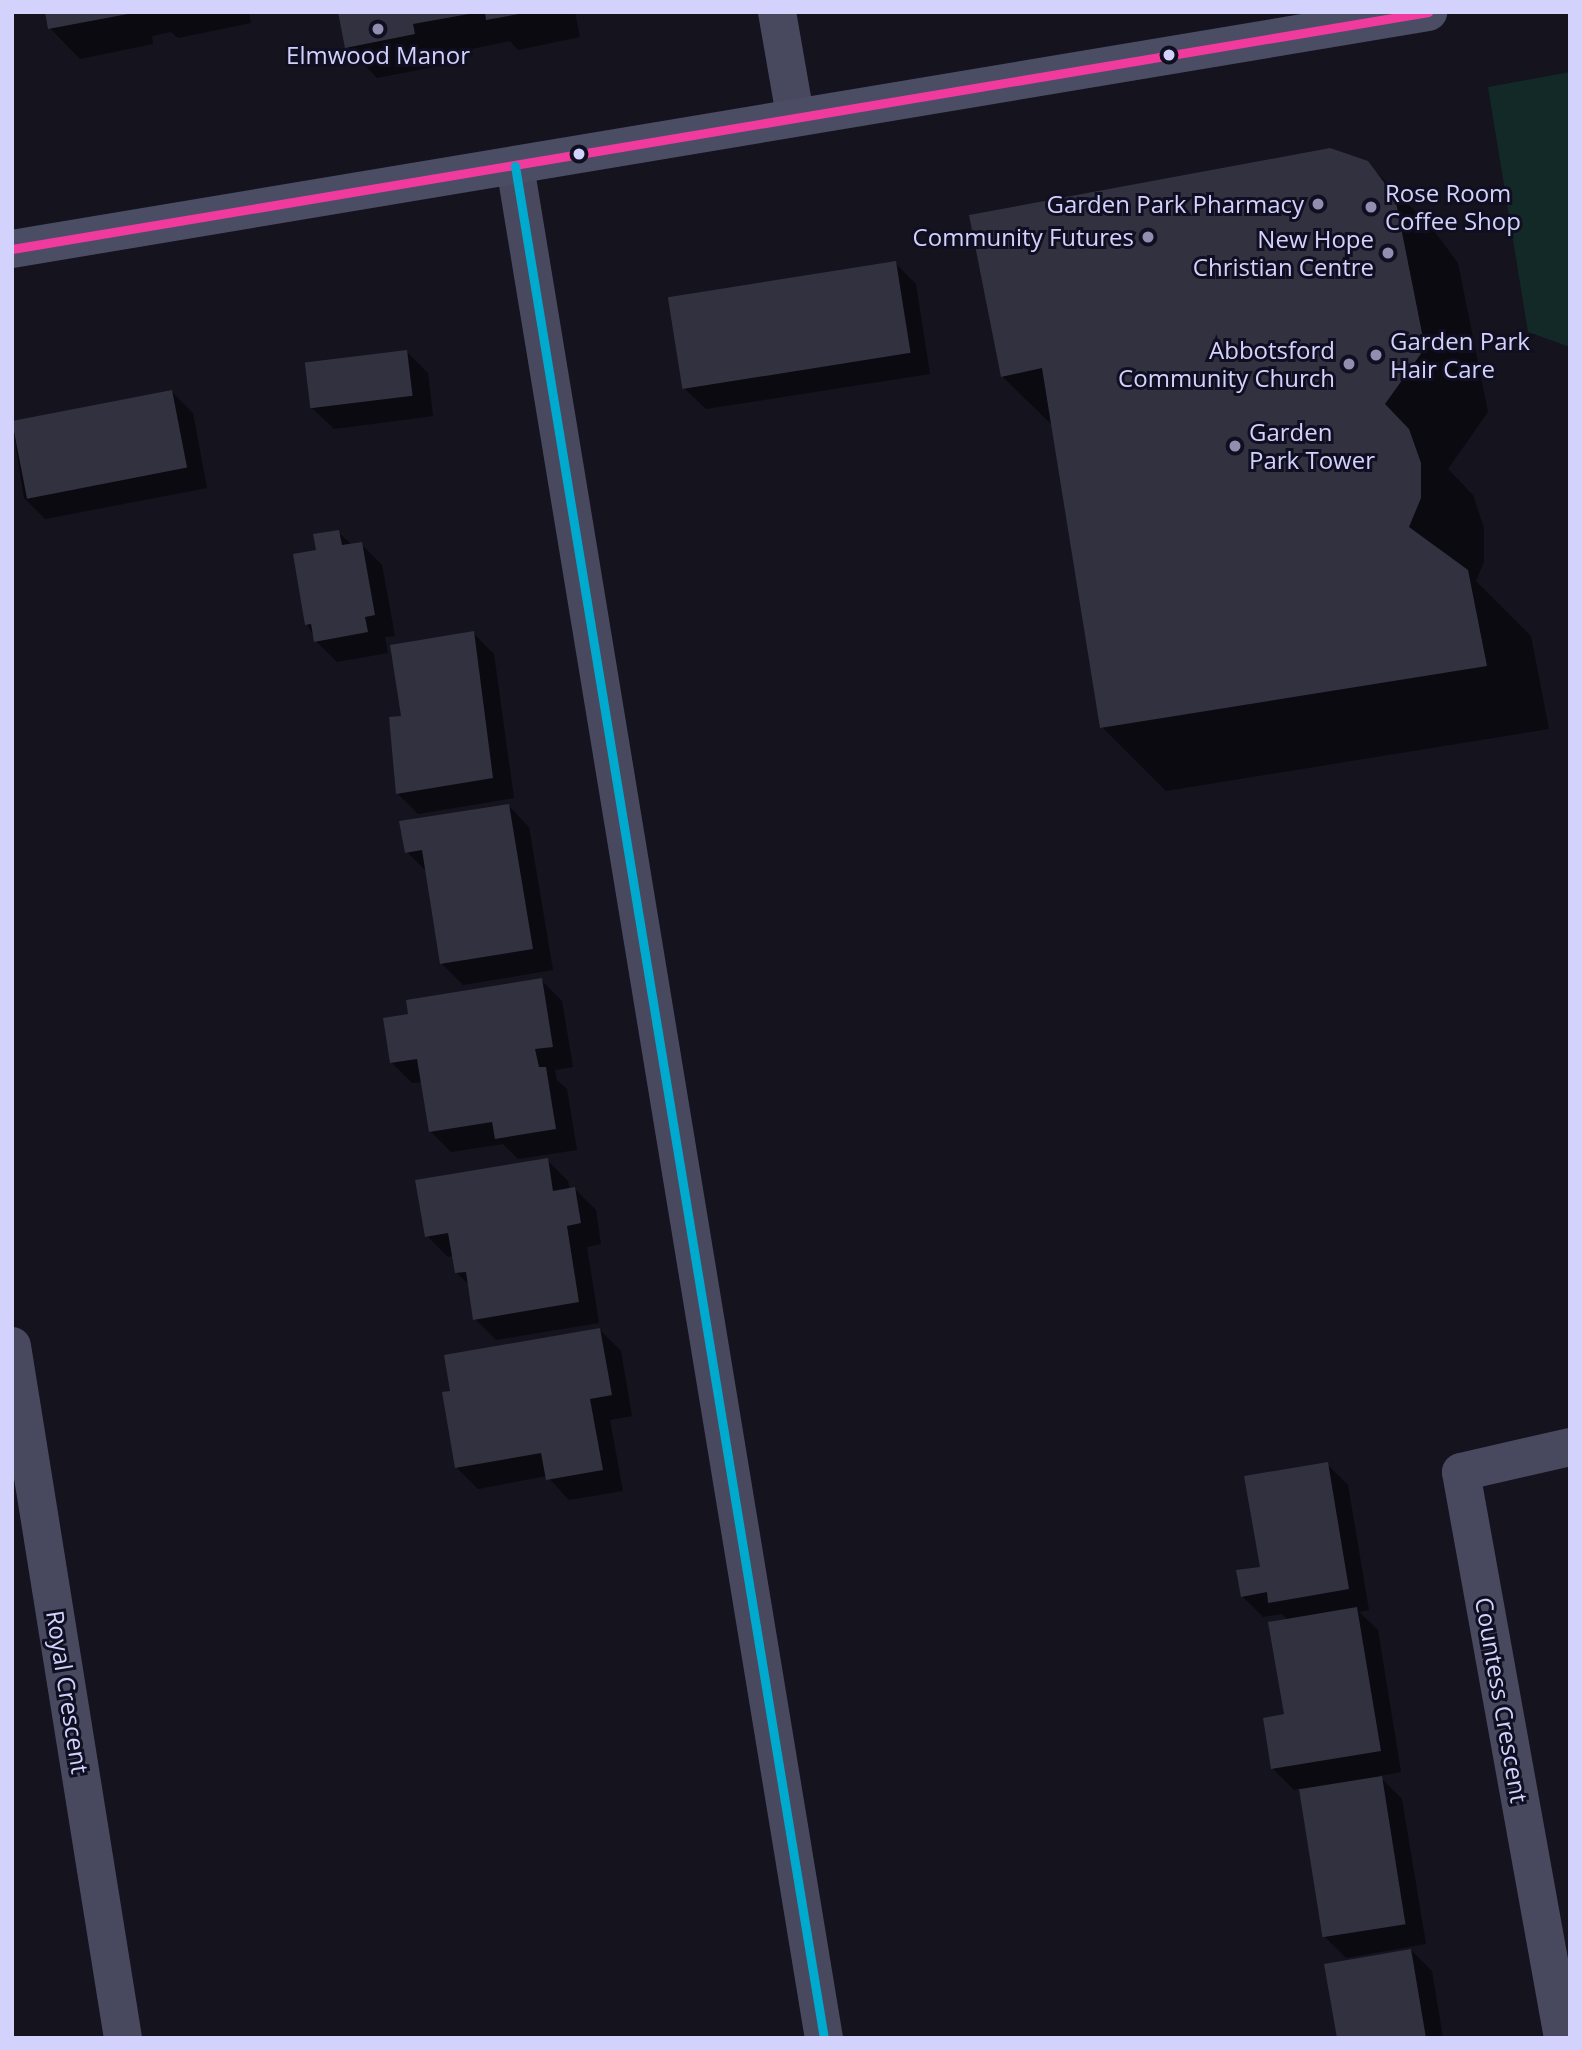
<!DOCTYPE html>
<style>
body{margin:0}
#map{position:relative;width:1582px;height:2050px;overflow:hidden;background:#14131e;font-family:"Open Sans",sans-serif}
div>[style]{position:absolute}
.green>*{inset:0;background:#122927}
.shadow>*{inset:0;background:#0007}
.building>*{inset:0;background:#323140;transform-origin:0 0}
.minor>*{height:38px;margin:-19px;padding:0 19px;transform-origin:19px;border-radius:19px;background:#48495f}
.secondary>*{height:38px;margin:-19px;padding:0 19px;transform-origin:19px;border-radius:19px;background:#4b4d65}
.bus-1>*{height:9px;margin:-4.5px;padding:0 4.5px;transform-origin:4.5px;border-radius:4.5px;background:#f13a9d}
.bus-2>*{height:9px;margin:-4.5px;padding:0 4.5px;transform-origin:4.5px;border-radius:4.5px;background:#00a9ce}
.dots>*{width:19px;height:19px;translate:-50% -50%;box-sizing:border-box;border:4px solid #100f22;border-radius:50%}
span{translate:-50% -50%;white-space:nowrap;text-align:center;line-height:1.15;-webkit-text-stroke:6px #100f22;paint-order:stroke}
.poi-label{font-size:24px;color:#d2d2fd}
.left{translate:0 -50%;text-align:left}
.right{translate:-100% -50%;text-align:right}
.street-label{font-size:24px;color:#d2d2fd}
.frame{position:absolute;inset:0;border:14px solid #d2d2fd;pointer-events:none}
</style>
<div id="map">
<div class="green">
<i style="clip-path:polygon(1570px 72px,1570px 347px,1528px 332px,1488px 87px)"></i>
</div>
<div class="shadow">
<i style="clip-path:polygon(47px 12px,249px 12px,251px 23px,178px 38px,171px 32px,152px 36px,153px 44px,80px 59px,50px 28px)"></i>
<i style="clip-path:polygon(340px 12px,575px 12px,580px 37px,518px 50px,510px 41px,443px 55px,444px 65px,377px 78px,347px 47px)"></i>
<i style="clip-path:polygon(1367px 163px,1431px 227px,1458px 263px,1488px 412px,1448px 469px,1473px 495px,1484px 528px,1484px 562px,1476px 581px,1531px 636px,1549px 729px,1166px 791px,1102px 727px,1053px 426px,1002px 376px)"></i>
<i style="clip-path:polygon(895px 263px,916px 284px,930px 374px,706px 409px,684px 388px)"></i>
<i style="clip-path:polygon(407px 352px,428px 373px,433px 416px,334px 429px,312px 408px)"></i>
<i style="clip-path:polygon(172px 392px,193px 413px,207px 488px,45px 519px,24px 498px,12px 423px)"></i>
<i style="clip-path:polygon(338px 532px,352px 545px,361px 544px,382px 565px,395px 636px,385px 637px,388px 653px,337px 662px,316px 641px,307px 624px,318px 551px)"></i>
<i style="clip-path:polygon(473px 633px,494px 654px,514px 798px,418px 814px,397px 793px)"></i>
<i style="clip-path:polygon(508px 805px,529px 827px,553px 970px,463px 985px,442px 964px,428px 873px,407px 852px)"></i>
<i style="clip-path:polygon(541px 980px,562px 1001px,573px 1067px,555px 1070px,557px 1080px,567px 1089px,577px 1150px,518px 1159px,503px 1144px,451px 1152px,430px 1131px,422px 1082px,412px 1083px,391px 1062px,410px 1015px)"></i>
<i style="clip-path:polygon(547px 1160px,568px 1181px,570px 1190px,575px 1189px,596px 1210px,601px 1244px,587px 1247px,599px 1323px,496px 1340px,475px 1319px,470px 1286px,457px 1273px,454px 1256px,448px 1257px,427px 1236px)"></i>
<i style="clip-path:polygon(600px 1330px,621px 1351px,632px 1416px,610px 1420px,623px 1491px,569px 1500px,547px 1476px,478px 1489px,457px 1468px)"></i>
<i style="clip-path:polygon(1327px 1464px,1348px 1485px,1369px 1610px,1359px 1612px,1378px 1630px,1401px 1772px,1379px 1776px,1402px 1799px,1426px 1944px,1346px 1958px,1325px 1937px,1301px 1788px,1294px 1790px,1273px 1769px,1286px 1715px,1288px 1620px,1282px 1614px,1263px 1617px,1242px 1596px)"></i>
<i style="clip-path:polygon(1411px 1950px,1432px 1971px,1443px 2038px,1338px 2038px)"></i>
</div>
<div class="building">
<i style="clip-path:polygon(45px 12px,128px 12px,128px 14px,48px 29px)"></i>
<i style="clip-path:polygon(338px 12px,468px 12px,469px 14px,413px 24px,415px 34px,345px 48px)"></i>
<i style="clip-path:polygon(485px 12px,518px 12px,519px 14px,486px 20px)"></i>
<i style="clip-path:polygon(1330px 148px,1368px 161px,1395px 197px,1425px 348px,1385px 404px,1409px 429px,1421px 463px,1421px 498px,1409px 527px,1468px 570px,1487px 666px,1100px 728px,1042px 368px,1001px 377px,969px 215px)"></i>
<i style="left:896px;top:261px;width:93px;height:231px;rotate:81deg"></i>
<i style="left:407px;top:350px;width:46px;height:103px;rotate:83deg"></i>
<i style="left:172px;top:390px;width:79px;height:163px;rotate:79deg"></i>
<i style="clip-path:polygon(339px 530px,342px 545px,362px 542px,375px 615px,365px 617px,368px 632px,314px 642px,311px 624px,305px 625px,293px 554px,316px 550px,313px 534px)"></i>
<i style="clip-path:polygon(474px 631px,493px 778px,396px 794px,389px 717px,401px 716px,390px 645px)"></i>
<i style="clip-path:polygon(509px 804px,533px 949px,440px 964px,422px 850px,405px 853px,399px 821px)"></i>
<i style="clip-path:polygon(542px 978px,553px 1047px,535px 1049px,539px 1067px,546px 1067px,556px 1129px,495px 1139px,492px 1122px,429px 1132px,417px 1059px,390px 1063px,383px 1018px,408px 1014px,406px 1000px)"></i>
<i style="clip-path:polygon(548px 1158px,553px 1191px,575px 1187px,581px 1223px,567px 1226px,579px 1302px,473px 1320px,466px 1272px,455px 1273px,448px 1233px,425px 1237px,415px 1180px)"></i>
<i style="clip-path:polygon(600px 1328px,612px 1395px,590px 1399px,603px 1470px,546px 1480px,541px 1453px,455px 1468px,442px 1392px,450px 1391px,444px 1355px)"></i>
<i style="clip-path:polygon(1328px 1462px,1349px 1589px,1268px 1603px,1267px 1592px,1241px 1597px,1236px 1570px,1260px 1567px,1244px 1476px)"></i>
<i style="clip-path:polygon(1357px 1607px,1381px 1751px,1271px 1769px,1263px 1718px,1284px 1714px,1268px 1622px)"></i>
<i style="left:1382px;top:1776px;width:150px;height:84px;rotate:81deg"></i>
<i style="clip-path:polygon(1411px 1949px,1426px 2038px,1337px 2038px,1324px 1964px)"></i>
</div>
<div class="minor">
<i style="left:777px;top:12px;width:105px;rotate:80.1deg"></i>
<i style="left:515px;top:166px;width:1897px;rotate:80.63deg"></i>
<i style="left:12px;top:1346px;width:701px;rotate:80.89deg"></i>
<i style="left:1563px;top:2038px;width:575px;rotate:-100.22deg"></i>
<i style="left:1461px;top:1472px;width:112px;rotate:-12.9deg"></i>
</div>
<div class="secondary">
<i style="left:12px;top:249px;width:1436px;rotate:-9.5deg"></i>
</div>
<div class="bus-1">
<i style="left:12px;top:249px;width:1436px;rotate:-9.5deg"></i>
</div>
<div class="bus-2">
<i style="left:515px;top:166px;width:1897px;rotate:80.63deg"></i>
</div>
<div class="dots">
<i style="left:378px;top:29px;background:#908faf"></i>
<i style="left:1169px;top:55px;background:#d2d2fd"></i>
<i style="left:579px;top:154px;background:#d2d2fd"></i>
<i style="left:1318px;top:204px;background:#908faf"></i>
<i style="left:1371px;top:207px;background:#908faf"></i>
<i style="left:1148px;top:237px;background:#908faf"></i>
<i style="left:1388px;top:253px;background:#908faf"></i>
<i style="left:1376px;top:355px;background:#908faf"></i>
<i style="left:1349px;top:364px;background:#908faf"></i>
<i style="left:1235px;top:446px;background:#908faf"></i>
</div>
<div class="poi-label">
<span style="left:378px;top:55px">Elmwood Manor</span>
<span class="left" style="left:1385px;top:207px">Rose Room<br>Coffee Shop</span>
<span class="right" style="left:1304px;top:204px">Garden Park Pharmacy</span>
<span class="right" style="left:1134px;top:237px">Community Futures</span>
<span class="right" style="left:1374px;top:253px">New Hope<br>Christian Centre</span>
<span class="left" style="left:1390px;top:355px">Garden Park<br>Hair Care</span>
<span class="right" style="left:1335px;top:364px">Abbotsford<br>Community Church</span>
<span class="left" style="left:1249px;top:446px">Garden<br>Park Tower</span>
</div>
<div class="street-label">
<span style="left:68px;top:1692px;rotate:81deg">Royal Crescent</span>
<span style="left:1502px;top:1700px;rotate:80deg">Countess Crescent</span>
</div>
<div class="frame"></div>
</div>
